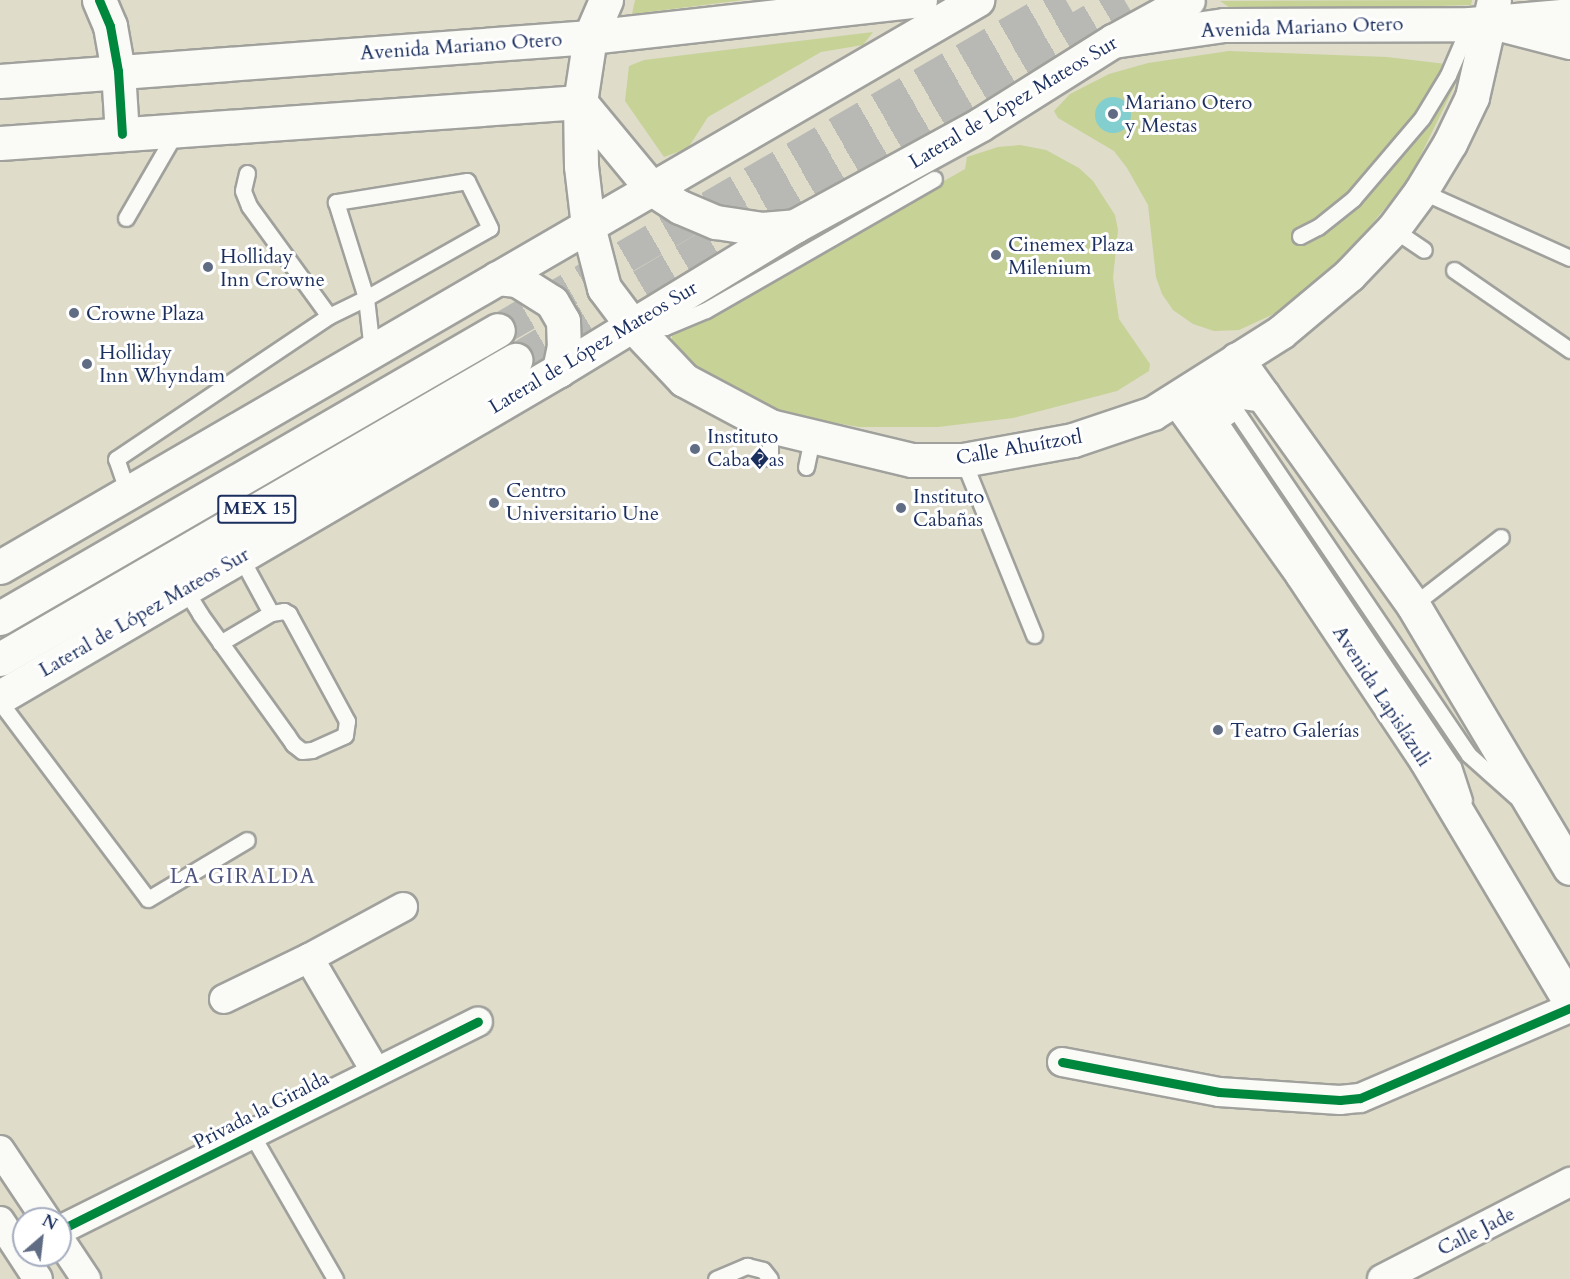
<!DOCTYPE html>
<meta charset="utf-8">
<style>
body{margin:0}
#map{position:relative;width:1570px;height:1279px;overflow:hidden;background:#dfdcca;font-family:Cardo,serif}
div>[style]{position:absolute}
.green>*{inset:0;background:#c7d297}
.water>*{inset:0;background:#83cecf}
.round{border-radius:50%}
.primary-tunnel>*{height:33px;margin-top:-16.5px;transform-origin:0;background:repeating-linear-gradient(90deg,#b8b9b4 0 33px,transparent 0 49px)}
.roads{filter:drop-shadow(2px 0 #a0a19c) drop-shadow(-2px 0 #a0a19c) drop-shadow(0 2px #a0a19c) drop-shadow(0 -2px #a0a19c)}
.service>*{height:15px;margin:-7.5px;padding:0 7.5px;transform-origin:7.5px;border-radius:7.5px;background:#fafaf7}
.minor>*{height:28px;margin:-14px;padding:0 14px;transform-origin:14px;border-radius:14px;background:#fafaf7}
.tertiary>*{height:33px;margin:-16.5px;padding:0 16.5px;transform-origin:16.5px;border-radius:16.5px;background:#fafaf7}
.secondary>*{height:33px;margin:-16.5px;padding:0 16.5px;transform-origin:16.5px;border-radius:16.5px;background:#fafaf7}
.primary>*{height:33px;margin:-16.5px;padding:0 16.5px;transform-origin:16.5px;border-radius:16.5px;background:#fafaf7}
.cycleway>*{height:9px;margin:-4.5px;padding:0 4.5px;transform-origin:4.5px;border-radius:4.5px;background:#00873e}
.dots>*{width:16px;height:16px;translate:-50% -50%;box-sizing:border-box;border:3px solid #fff;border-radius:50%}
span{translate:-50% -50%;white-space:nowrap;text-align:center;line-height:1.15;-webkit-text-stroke:6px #fff;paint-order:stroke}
.shield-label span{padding:2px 4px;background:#fff;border:2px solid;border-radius:4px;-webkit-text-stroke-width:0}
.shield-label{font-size:18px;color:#1b2f5e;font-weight:700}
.street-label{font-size:20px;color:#1b2f5e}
.poi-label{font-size:20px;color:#1b2f5e}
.left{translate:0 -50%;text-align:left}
.neighbourhood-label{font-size:21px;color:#4f5581;letter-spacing:1.5px}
.north{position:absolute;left:12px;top:1207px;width:60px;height:60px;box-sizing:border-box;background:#fff;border:2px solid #a4acbf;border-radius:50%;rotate:28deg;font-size:16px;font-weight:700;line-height:24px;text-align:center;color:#1b2f5e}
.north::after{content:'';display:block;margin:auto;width:21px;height:27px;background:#606c84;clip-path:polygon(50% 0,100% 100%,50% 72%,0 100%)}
</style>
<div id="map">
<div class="green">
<i style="clip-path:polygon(635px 0,744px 0,632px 14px)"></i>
<i style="clip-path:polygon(1472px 0,1471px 5px,1236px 12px,1220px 1px)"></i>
<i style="clip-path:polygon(873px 32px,863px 45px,821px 52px,708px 117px,688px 148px,664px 157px,625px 101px,629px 66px,644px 60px)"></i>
<i style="clip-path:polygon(1229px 51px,1387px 57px,1446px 64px,1415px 116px,1349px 194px,1325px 214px,1300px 227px,1300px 239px,1309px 242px,1358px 203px,1455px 70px,1460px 70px,1460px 75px,1409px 179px,1343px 259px,1282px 310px,1239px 330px,1214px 331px,1193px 324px,1173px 310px,1162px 294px,1156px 277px,1148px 205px,1127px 168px,1114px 151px,1058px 118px,1054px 111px,1070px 94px,1109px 74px,1148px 63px)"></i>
<i style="clip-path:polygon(1020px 145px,1046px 150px,1079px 168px,1093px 181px,1115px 215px,1118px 230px,1113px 278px,1119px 319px,1150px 364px,1149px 371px,1117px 391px,1013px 418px,938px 427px,859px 427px,785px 414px,710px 378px,680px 356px,672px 343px,672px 336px,965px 169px,967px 157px,998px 147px)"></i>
</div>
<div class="water">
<i class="round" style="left:1095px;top:97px;width:36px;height:36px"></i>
</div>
<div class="primary-tunnel">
<i style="left:498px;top:330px;width:657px;rotate:-30.16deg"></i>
<i style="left:515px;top:360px;width:708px;rotate:-30.55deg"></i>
</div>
<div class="roads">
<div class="service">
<i style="left:247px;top:173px;width:18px;rotate:103deg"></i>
<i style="left:243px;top:191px;width:16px;rotate:68deg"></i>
<i style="left:249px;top:206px;width:136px;rotate:54deg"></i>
<i style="left:1421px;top:191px;width:163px;rotate:24.2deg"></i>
<i style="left:126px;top:218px;width:102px;rotate:-59.9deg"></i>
<i style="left:1393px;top:229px;width:37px;rotate:34deg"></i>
<i style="left:1300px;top:236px;width:20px;rotate:-27deg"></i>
<i style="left:1318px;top:227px;width:45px;rotate:-38.7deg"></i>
<i style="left:1353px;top:199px;width:106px;rotate:-49.6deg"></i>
<i style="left:1422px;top:118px;width:50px;rotate:-58.8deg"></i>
<i style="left:1448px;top:75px;width:56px;rotate:-66.7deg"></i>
<i style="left:1454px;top:270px;width:141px;rotate:34.6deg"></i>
<i style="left:640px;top:325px;width:25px;rotate:5deg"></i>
<i style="left:665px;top:327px;width:44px;rotate:-22.5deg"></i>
<i style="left:706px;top:310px;width:263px;rotate:-29.9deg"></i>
<i style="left:770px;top:458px;width:32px;rotate:-90deg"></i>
<i style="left:963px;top:460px;width:189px;rotate:67.9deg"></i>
<i style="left:806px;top:467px;width:29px;rotate:-78deg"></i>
<i style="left:128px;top:493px;width:36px;rotate:-109deg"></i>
<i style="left:116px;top:459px;width:257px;rotate:-33.9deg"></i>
<i style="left:329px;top:316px;width:41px;rotate:-25.9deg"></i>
<i style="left:366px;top:298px;width:142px;rotate:-29.4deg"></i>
<i style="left:490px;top:228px;width:52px;rotate:-116.1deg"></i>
<i style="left:467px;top:181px;width:133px;rotate:170.9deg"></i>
<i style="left:336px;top:202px;width:101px;rotate:72.6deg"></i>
<i style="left:366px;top:298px;width:53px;rotate:83.5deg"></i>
<i style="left:240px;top:556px;width:65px;rotate:61.5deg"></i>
<i style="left:184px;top:588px;width:31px;rotate:58deg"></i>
<i style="left:200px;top:614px;width:149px;rotate:54.3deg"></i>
<i style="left:287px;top:735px;width:11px;rotate:56deg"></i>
<i style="left:293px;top:744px;width:11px;rotate:38deg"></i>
<i style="left:302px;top:751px;width:10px;rotate:-6deg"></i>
<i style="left:312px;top:750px;width:36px;rotate:-24deg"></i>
<i style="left:345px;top:735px;width:14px;rotate:-82deg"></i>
<i style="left:347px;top:721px;width:122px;rotate:-118.5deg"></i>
<i style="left:289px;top:614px;width:6px;rotate:-149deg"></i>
<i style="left:284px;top:611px;width:13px;rotate:171deg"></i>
<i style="left:271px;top:613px;width:59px;rotate:149.5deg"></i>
<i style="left:1413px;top:605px;width:111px;rotate:-37.7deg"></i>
<i style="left:0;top:702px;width:246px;rotate:53.1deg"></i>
<i style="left:148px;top:899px;width:115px;rotate:-30.8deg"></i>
<i style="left:1464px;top:800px;width:35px;rotate:-108deg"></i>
<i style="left:1453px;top:767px;width:416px;rotate:-124deg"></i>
<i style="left:1220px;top:422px;width:19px;rotate:-35deg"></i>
<i style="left:1236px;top:411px;width:415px;rotate:55.9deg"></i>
<i style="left:1469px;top:755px;width:62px;rotate:41.7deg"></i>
<i style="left:252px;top:1135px;width:166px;rotate:60deg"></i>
<i style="left:716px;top:1279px;width:34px;rotate:-23deg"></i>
<i style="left:747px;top:1266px;width:16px;rotate:14deg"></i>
<i style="left:763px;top:1270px;width:11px;rotate:52deg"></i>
</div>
<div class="minor">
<i style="left:309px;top:958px;width:107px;rotate:-28.5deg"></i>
<i style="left:224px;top:999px;width:94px;rotate:-25.8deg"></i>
<i style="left:309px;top:958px;width:132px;rotate:59.6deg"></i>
<i style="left:1062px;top:1062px;width:160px;rotate:10.8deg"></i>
<i style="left:1219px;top:1092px;width:121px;rotate:3.8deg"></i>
<i style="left:1340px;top:1100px;width:20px;rotate:-6deg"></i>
<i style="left:1360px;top:1098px;width:228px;rotate:-23.2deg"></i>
<i style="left:0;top:1150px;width:83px;rotate:56.3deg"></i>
<i style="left:0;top:1221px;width:69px;rotate:56.8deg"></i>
<i style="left:60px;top:1230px;width:467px;rotate:-26.5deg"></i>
<i style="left:60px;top:1240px;width:47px;rotate:56.3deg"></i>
<i style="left:1382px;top:1279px;width:212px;rotate:-27.3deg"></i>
</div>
<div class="tertiary">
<i style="left:99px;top:0;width:28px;rotate:67deg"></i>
<i style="left:110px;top:26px;width:46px;rotate:79.9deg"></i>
<i style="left:118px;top:71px;width:63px;rotate:86.4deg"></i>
</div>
<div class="secondary">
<i style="left:606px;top:0;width:40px;rotate:113.4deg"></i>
<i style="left:590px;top:37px;width:66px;rotate:98.7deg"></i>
<i style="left:580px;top:102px;width:64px;rotate:89.1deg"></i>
<i style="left:581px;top:166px;width:60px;rotate:83.3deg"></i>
<i style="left:588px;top:226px;width:64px;rotate:75.5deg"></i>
<i style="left:604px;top:288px;width:45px;rotate:53.1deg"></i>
<i style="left:631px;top:324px;width:77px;rotate:46.6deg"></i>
<i style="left:684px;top:380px;width:98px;rotate:28.1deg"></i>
<i style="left:770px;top:426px;width:146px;rotate:13.5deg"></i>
<i style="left:912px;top:460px;width:51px"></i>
<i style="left:963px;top:460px;width:112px;rotate:-10.3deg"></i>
<i style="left:1073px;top:440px;width:84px;rotate:-18.6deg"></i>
<i style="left:1153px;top:413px;width:151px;rotate:-32.3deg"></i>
<i style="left:1281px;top:332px;width:89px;rotate:-40deg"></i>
<i style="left:1349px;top:275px;width:64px;rotate:-46.3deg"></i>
<i style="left:1393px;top:229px;width:47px;rotate:-53.6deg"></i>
<i style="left:1421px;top:191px;width:56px;rotate:-58.9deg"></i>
<i style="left:1450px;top:143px;width:51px;rotate:-64.4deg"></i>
<i style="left:1472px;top:97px;width:99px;rotate:-77.2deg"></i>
<i style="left:1496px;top:23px;width:76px;rotate:14.4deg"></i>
<i style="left:1115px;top:40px;width:83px;rotate:-28.7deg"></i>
<i style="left:497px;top:278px;width:20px;rotate:6deg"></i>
<i style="left:517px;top:280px;width:41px;rotate:32.2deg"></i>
<i style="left:552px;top:302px;width:22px;rotate:60deg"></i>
<i style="left:563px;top:321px;width:25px;rotate:88deg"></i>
<i style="left:564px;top:346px;width:25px;rotate:102deg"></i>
<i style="left:1237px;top:359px;width:302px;rotate:54.4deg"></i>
<i style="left:1413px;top:605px;width:306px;rotate:59.2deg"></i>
<i style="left:1178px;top:400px;width:214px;rotate:54.5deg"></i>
<i style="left:1302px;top:574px;width:224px;rotate:56.3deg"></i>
<i style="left:1426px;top:760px;width:282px;rotate:59.2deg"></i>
<i style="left:1203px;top:434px;width:28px;rotate:-69deg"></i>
<i style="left:1213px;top:408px;width:18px;rotate:-41deg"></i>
<i style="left:1227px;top:396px;width:16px;rotate:-15deg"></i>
<i style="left:1242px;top:392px;width:21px;rotate:8deg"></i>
<i style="left:0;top:567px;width:1130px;rotate:-30.13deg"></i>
<i style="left:0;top:697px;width:648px;rotate:-30.33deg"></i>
<i style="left:559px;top:370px;width:276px;rotate:-31.4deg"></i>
</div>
<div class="primary">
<i style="left:0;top:81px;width:592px;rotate:-4.27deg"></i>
<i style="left:590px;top:37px;width:332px;rotate:-6.4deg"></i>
<i style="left:0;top:143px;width:581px;rotate:-4.04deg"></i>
<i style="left:580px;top:102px;width:113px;rotate:50.4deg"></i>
<i style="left:652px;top:189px;width:33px;rotate:33deg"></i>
<i style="left:680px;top:207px;width:39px;rotate:23deg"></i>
<i style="left:716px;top:222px;width:47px;rotate:8.7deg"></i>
<i style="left:762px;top:229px;width:33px;rotate:-5deg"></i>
<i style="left:795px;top:226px;width:212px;rotate:-28.7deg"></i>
<i style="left:981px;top:124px;width:156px;rotate:-32.2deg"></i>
<i style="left:1113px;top:41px;width:112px;rotate:-8.2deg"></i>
<i style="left:1224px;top:25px;width:246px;rotate:-0.2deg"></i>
<i style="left:1470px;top:24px;width:100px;rotate:-5.1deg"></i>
<i style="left:0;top:618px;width:575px;rotate:-30.04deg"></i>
<i style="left:0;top:659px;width:596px;rotate:-30.14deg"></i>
</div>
</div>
<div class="cycleway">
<i style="left:99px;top:0;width:28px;rotate:67deg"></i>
<i style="left:110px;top:26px;width:46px;rotate:79.9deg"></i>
<i style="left:118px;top:71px;width:63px;rotate:86.4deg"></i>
<i style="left:1062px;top:1062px;width:160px;rotate:10.8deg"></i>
<i style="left:1219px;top:1092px;width:121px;rotate:3.8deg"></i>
<i style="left:1340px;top:1100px;width:20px;rotate:-6deg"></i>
<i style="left:1360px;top:1098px;width:228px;rotate:-23.2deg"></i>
<i style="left:60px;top:1230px;width:467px;rotate:-26.5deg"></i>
</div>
<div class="dots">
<i style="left:1113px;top:114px;background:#606c84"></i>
<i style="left:996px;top:255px;background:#606c84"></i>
<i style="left:208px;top:267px;background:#606c84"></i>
<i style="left:74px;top:313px;background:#606c84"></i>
<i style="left:87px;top:364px;background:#606c84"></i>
<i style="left:695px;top:449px;background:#606c84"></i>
<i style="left:494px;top:503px;background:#606c84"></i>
<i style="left:901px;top:508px;background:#606c84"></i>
<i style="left:1218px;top:730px;background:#606c84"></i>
</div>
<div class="shield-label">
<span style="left:257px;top:509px">MEX 15</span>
</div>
<div class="street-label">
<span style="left:1302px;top:27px;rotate:-2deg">Avenida Mariano Otero</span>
<span style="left:461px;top:46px;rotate:-4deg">Avenida Mariano Otero</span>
<span style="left:1013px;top:102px;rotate:-31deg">Lateral de López Mateos Sur</span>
<span style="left:593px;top:347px;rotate:-31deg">Lateral de López Mateos Sur</span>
<span style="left:1019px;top:447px;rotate:-10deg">Calle Ahuítzotl</span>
<span style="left:144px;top:612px;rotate:-30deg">Lateral de López Mateos Sur</span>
<span style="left:1382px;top:696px;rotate:57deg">Avenida Lapislázuli</span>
<span style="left:261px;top:1110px;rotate:-27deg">Privada la Giralda</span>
<span style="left:1476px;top:1231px;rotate:-27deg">Calle Jade</span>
</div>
<div class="poi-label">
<span class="left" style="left:1125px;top:114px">Mariano Otero<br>y Mestas</span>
<span class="left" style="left:1008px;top:256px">Cinemex Plaza<br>Milenium</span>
<span class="left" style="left:220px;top:268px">Holliday<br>Inn Crowne</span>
<span class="left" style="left:86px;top:313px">Crowne Plaza</span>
<span class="left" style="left:99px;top:364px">Holliday<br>Inn Whyndam</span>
<span class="left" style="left:707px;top:448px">Instituto<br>Caba�as</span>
<span class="left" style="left:506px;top:502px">Centro<br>Universitario Une</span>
<span class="left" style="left:913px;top:508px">Instituto<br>Cabañas</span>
<span class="left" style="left:1230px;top:730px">Teatro Galerías</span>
</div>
<div class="neighbourhood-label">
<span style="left:243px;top:877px">LA GIRALDA</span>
</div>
<div class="north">N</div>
</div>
